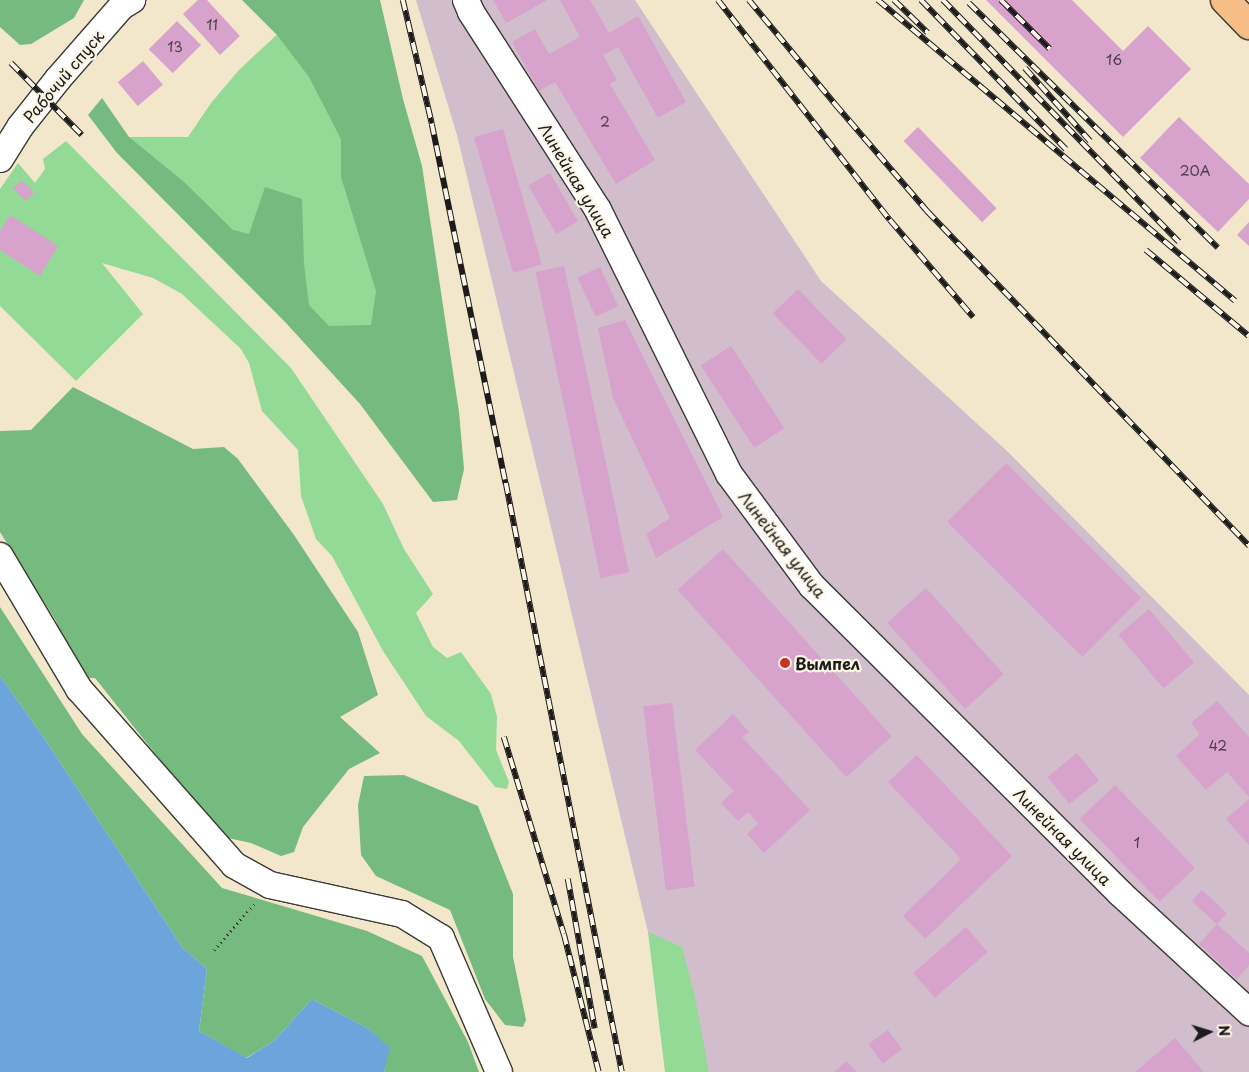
<!DOCTYPE html>
<meta charset="utf-8">
<style>
body{margin:0}
#map{position:relative;width:1249px;height:1072px;overflow:hidden;background:#f2e7cb;font-family:"Playpen Sans",sans-serif}
div>[style]{position:absolute}
.industrial>*{inset:0;background:#d1bdcb}
.green>*{inset:0;background:#92da95}
.forest>*{inset:0;background:#75ba7e}
.water>*{inset:0;background:#6ba5db}
.building>*{inset:0;background:#d7a3cc;transform-origin:0 0}
.path>*{height:3px;margin-top:-1.5px;transform-origin:0;background:repeating-linear-gradient(90deg,#3c3a36 0 1px,transparent 0 5px)}
.roads{filter:drop-shadow(1px 0 #3c3a36) drop-shadow(-1px 0 #3c3a36) drop-shadow(0 1px #3c3a36) drop-shadow(0 -1px #3c3a36)}
.minor>*{height:26px;margin:-13px;padding:0 13px;transform-origin:13px;border-radius:13px;background:#fff}
.major>*{height:28px;margin:-14px;padding:0 14px;transform-origin:14px;border-radius:14px;background:#f6be86}
.rail>*{height:5.5px;margin-top:-2.75px;transform-origin:0;background:repeating-linear-gradient(90deg,#fcf5e5 0 11px,#1c1c1c 0 22px);box-sizing:border-box;border-block:1px solid #1c1c1c}
.dots>*{width:14px;height:14px;translate:-50% -50%;box-sizing:border-box;border:2px solid #fcf5e5;border-radius:50%}
span{translate:-50% -50%;white-space:nowrap;text-align:center;line-height:1.15;-webkit-text-stroke:4.5px #fcf5e5;paint-order:stroke}
.number-label{font-size:14px;color:#4b3e48}
.number-label span{-webkit-text-stroke-width:0}
.street-label{font-size:16px;color:#1c1c1c}
.poi-label{font-size:16px;color:#1c1c1c;font-weight:700}
.left{translate:0 -50%;text-align:left}
.north{position:absolute;left:1184px;top:1007px;width:50px;height:50px;-webkit-text-stroke:4px #fcf5e5;paint-order:stroke;rotate:85deg;font-size:14px;font-weight:700;line-height:20px;text-align:center;color:#1c1c1c}
.north::after{content:'';display:block;margin:auto;width:18px;height:22px;background:#1c1c1c;clip-path:polygon(50% 0,100% 100%,50% 72%,0 100%)}
</style>
<div id="map">
<div class="industrial">
<i style="clip-path:polygon(416px 0,635px 0,821px 281px,1007px 451px,1249px 695px,1249px 1072px,696px 1072px,648px 932px,457px 135px)"></i>
</div>
<div class="green">
<i style="clip-path:polygon(310px 0,453px 474px,129px 137px,188px 137px,211px 103px,239px 70px,285px 27px)"></i>
<i style="clip-path:polygon(66px 141px,291px 368px,383px 504px,404px 549px,433px 594px,416px 613px,433px 647px,447px 658px,461px 652px,491px 694px,497px 717px,496px 750px,509px 782px,507px 789px,495px 787px,459px 741px,426px 716px,383px 651px,332px 556px,316px 539px,301px 496px,298px 450px,262px 411px,249px 363px,241px 349px,182px 294px,153px 278px,102px 263px,143px 314px,76px 381px,0 306px,0 189px,18px 163px,35px 183px,45px 169px,43px 159px)"></i>
<i style="clip-path:polygon(648px 932px,682px 947px,695px 997px,709px 1072px,665px 1072px)"></i>
</div>
<div class="forest">
<i style="clip-path:polygon(0 0,84px 0,74px 18px,31px 44px,20px 45px,0 27px)"></i>
<i style="clip-path:polygon(242px 0,380px 0,403px 99px,422px 166px,459px 412px,464px 469px,457px 500px,433px 502px,360px 404px,286px 323px,117px 153px,88px 115px,102px 98px,129px 137px,184px 182px,233px 230px,249px 234px,265px 187px,302px 199px,304px 264px,309px 305px,329px 326px,371px 325px,376px 291px,341px 177px,341px 139px,309px 77px,277px 35px)"></i>
<i style="clip-path:polygon(73px 387px,193px 449px,224px 447px,238px 459px,294px 535px,358px 632px,378px 695px,340px 717px,380px 753px,349px 769px,303px 827px,294px 852px,281px 856px,251px 843px,228px 838px,211px 824px,95px 678px,84px 678px,74px 672px,56px 621px,0 532px,0 431px,31px 430px)"></i>
<i style="clip-path:polygon(0 607px,82px 734px,222px 888px,367px 931px,422px 956px,468px 1042px,479px 1072px,384px 1072px,389px 1048px,369px 1029px,312px 999px,274px 1041px,246px 1058px,199px 1031px,207px 969px,182px 947px,42px 735px,0 676px)"></i>
<i style="clip-path:polygon(404px 775px,478px 806px,513px 894px,513px 957px,526px 1020px,523px 1027px,505px 1025px,485px 999px,450px 910px,376px 876px,361px 855px,358px 805px,364px 776px)"></i>
</div>
<div class="water">
<i style="clip-path:polygon(0 676px,42px 735px,182px 947px,207px 969px,199px 1031px,247px 1058px,274px 1041px,312px 999px,369px 1029px,390px 1048px,384px 1072px,0 1072px)"></i>
</div>
<div class="building">
<i style="clip-path:polygon(198px 0,207px 0,240px 36px,220px 55px,183px 14px)"></i>
<i style="clip-path:polygon(493px 0,547px 0,506px 23px)"></i>
<i style="clip-path:polygon(560px 0,590px 0,609px 33px,638px 16px,686px 102px,658px 118px,618px 47px,603px 55px,617px 80px,610px 84px,655px 160px,616px 184px,555px 82px,539px 91px,512px 42px,535px 29px,549px 54px,580px 37px)"></i>
<i style="clip-path:polygon(986px 0,1072px 0,1123px 51px,1148px 26px,1191px 69px,1123px 137px)"></i>
<i style="left:177px;top:21px;width:34px;height:40px;rotate:45deg"></i>
<i style="left:143px;top:61px;width:31px;height:33px;rotate:50deg"></i>
<i style="clip-path:polygon(1179px 117px,1249px 184px,1249px 199px,1218px 232px,1140px 158px)"></i>
<i style="left:918px;top:127px;width:113px;height:20px;rotate:46deg"></i>
<i style="left:503px;top:129px;width:141px;height:30px;rotate:74deg"></i>
<i style="left:550px;top:173px;width:56px;height:25px;rotate:60deg"></i>
<i style="left:21px;top:180px;width:18px;height:12px;rotate:43deg"></i>
<i style="clip-path:polygon(10px 215px,58px 246px,40px 276px,0 250px,0 231px)"></i>
<i style="clip-path:polygon(1249px 222px,1249px 246px,1237px 235px)"></i>
<i style="left:564px;top:266px;width:313px;height:29px;rotate:78deg"></i>
<i style="left:600px;top:267px;width:43px;height:25px;rotate:65deg"></i>
<i style="left:798px;top:289px;width:70px;height:35px;rotate:46deg"></i>
<i style="clip-path:polygon(625px 320px,723px 517px,656px 558px,646px 534px,670px 518px,613px 398px,598px 328px)"></i>
<i style="left:731px;top:346px;width:98px;height:36px;rotate:57deg"></i>
<i style="left:1006px;top:463px;width:191px;height:83px;rotate:45deg"></i>
<i style="left:723px;top:549px;width:252px;height:61px;rotate:48deg"></i>
<i style="left:926px;top:588px;width:116px;height:52px;rotate:48deg"></i>
<i style="left:1149px;top:609px;width:70px;height:40px;rotate:50deg"></i>
<i style="clip-path:polygon(1217px 701px,1249px 737px,1249px 797px,1227px 772px,1206px 790px,1176px 756px,1200px 734px,1191px 723px)"></i>
<i style="left:672px;top:703px;width:185px;height:29px;rotate:83deg"></i>
<i style="clip-path:polygon(733px 714px,749px 732px,742px 737px,810px 810px,764px 853px,747px 834px,758px 823px,748px 812px,738px 821px,721px 803px,734px 791px,695px 750px)"></i>
<i style="left:1077px;top:753px;width:35px;height:38px;rotate:51deg"></i>
<i style="clip-path:polygon(917px 755px,1012px 856px,925px 939px,903px 916px,961px 859px,888px 782px)"></i>
<i style="left:1115px;top:785px;width:115px;height:49px;rotate:46deg"></i>
<i style="clip-path:polygon(1249px 799px,1249px 845px,1226px 819px)"></i>
<i style="left:1202px;top:890px;width:34px;height:15px;rotate:43deg"></i>
<i style="clip-path:polygon(1217px 924px,1249px 953px,1249px 965px,1237px 979px,1199px 944px)"></i>
<i style="left:966px;top:927px;width:33px;height:70px;rotate:49deg"></i>
<i style="left:888px;top:1030px;width:24px;height:24px;rotate:54deg"></i>
<i style="clip-path:polygon(1175px 1038px,1204px 1072px,1135px 1072px)"></i>
<i style="clip-path:polygon(846px 1061px,857px 1072px,834px 1072px)"></i>
</div>
<div class="path">
<i style="left:214px;top:950px;width:61px;rotate:-49deg"></i>
</div>
<div class="roads">
<div class="minor">
<i style="left:466px;top:0;width:13px;rotate:67deg"></i>
<i style="left:471px;top:12px;width:235px;rotate:57.3deg"></i>
<i style="left:598px;top:210px;width:295px;rotate:63.6deg"></i>
<i style="left:729px;top:474px;width:139px;rotate:53.5deg"></i>
<i style="left:812px;top:586px;width:435px;rotate:44.9deg"></i>
<i style="left:1120px;top:893px;width:176px;rotate:42.7deg"></i>
<i style="left:0;top:159px;width:38px;rotate:-58deg"></i>
<i style="left:20px;top:127px;width:61px;rotate:-51.6deg"></i>
<i style="left:58px;top:79px;width:97px;rotate:-48.8deg"></i>
<i style="left:122px;top:6px;width:12px;rotate:-31deg"></i>
<i style="left:0;top:556px;width:155px;rotate:59.3deg"></i>
<i style="left:79px;top:689px;width:235px;rotate:48.6deg"></i>
<i style="left:234px;top:865px;width:41px;rotate:29.1deg"></i>
<i style="left:270px;top:885px;width:135px;rotate:12.4deg"></i>
<i style="left:402px;top:914px;width:46px;rotate:31.6deg"></i>
<i style="left:441px;top:938px;width:146px;rotate:66.6deg"></i>
</div>
<div class="major">
<i style="left:1225px;top:0;width:35px;rotate:46deg"></i>
</div>
</div>
<div class="rail">
<i style="left:403px;top:0;width:127px;rotate:76.8deg"></i>
<i style="left:432px;top:124px;width:367px;rotate:78.4deg"></i>
<i style="left:506px;top:483px;width:600px;rotate:78.86deg"></i>
<i style="left:718px;top:0;width:279px;rotate:52deg"></i>
<i style="left:890px;top:220px;width:128px;rotate:49.4deg"></i>
<i style="left:749px;top:0;width:135px;rotate:50.4deg"></i>
<i style="left:835px;top:104px;width:141px;rotate:49.3deg"></i>
<i style="left:927px;top:211px;width:465px;rotate:46.1deg"></i>
<i style="left:878px;top:0;width:467px;rotate:40.1deg"></i>
<i style="left:894px;top:0;width:47px;rotate:44.1deg"></i>
<i style="left:921px;top:0;width:208px;rotate:45.8deg"></i>
<i style="left:943px;top:0;width:338px;rotate:45.7deg"></i>
<i style="left:1001px;top:0;width:69px;rotate:45deg"></i>
<i style="left:969px;top:3px;width:349px;rotate:44.5deg"></i>
<i style="left:11px;top:63px;width:101px;rotate:45.4deg"></i>
<i style="left:1025px;top:68px;width:98px;rotate:48.3deg"></i>
<i style="left:1146px;top:250px;width:134px;rotate:39.9deg"></i>
<i style="left:504px;top:737px;width:206px;rotate:73.1deg"></i>
<i style="left:564px;top:934px;width:142px;rotate:75.8deg"></i>
<i style="left:568px;top:879px;width:152px;rotate:79.8deg"></i>
</div>
<div class="dots">
<i style="left:785px;top:663px;background:#c8321e"></i>
</div>
<div class="number-label">
<span style="left:212px;top:25px">11</span>
<span style="left:175px;top:47px">13</span>
<span style="left:1114px;top:60px">16</span>
<span style="left:605px;top:122px">2</span>
<span style="left:1195px;top:171px">20А</span>
<span style="left:1218px;top:746px">42</span>
<span style="left:1137px;top:843px">1</span>
</div>
<div class="street-label">
<span style="left:63px;top:76px;rotate:-50deg">Рабочий спуск</span>
<span style="left:577px;top:180px;rotate:59deg">Линейная улица</span>
<span style="left:783px;top:544px;rotate:52deg">Линейная улица</span>
<span style="left:1063px;top:836px;rotate:45deg">Линейная улица</span>
</div>
<div class="poi-label">
<span class="left" style="left:795px;top:663px">Вымпел</span>
</div>
<div class="north">N</div>
</div>
